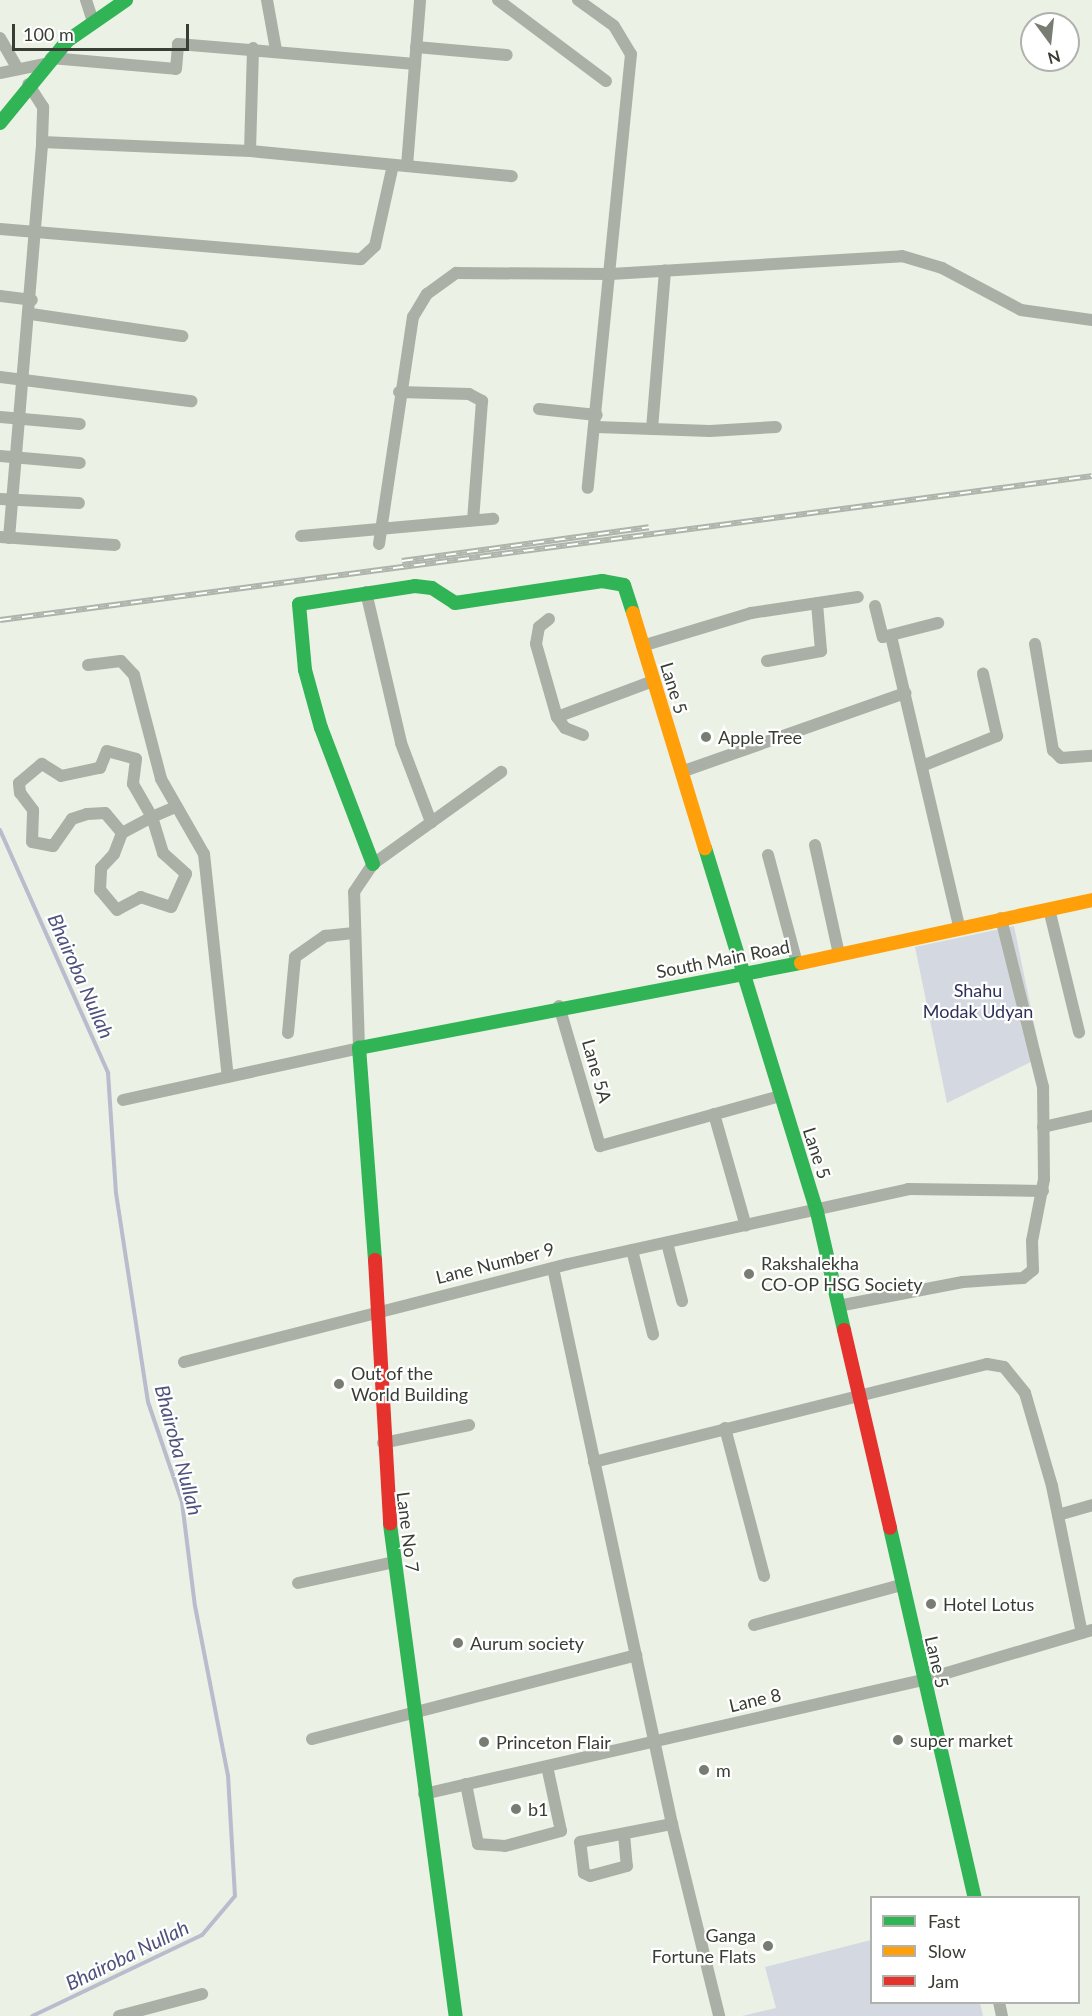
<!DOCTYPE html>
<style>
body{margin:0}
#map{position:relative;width:1092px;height:2016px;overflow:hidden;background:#ebf1e5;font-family:Lato,sans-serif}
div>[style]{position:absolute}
.green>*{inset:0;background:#d4d9e1}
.stream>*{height:4px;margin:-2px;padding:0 2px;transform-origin:2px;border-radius:2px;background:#b8bccc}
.street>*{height:12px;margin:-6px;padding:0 6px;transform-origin:6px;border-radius:6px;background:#abb0a6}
.fast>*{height:14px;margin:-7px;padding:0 7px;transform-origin:7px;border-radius:7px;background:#30b455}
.slow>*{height:14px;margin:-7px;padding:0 7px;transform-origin:7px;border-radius:7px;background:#ff9f0a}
.jam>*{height:14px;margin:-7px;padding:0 7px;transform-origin:7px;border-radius:7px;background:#e5322d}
.rail>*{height:6px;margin-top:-3px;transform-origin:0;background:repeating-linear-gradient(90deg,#fff 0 11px,#afb4aa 0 22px);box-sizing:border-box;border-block:2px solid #afb4aa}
.dots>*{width:16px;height:16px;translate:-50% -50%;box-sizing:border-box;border:3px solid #fff;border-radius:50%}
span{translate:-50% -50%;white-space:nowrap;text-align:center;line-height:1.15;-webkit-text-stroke:4.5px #fff;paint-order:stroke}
.street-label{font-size:18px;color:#393e35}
.poi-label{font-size:18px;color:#393e35}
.left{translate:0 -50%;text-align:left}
.right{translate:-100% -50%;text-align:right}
.park-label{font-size:18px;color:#2f3159}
.water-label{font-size:20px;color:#4f527d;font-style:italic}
.legend{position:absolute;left:870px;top:1896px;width:210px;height:108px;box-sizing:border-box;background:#fff;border:2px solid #b0b2ae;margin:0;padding:8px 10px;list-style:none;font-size:18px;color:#393e35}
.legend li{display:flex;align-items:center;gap:12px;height:30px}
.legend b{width:30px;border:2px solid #b0b2ae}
.north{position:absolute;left:1020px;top:12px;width:60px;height:60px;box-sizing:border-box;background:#fff;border:2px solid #b0b2ae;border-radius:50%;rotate:165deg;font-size:16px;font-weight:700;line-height:24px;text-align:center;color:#393e35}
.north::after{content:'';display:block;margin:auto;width:21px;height:27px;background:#777d73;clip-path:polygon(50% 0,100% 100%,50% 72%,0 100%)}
.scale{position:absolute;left:12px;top:24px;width:177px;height:27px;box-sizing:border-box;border:3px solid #393e35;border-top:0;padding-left:8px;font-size:18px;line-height:21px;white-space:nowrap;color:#393e35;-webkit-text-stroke:4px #fff;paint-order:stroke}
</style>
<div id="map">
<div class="green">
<i style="clip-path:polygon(1014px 926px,1041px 1057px,947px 1103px,915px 947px)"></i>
<i style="clip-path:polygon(871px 1940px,872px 2002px,980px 2003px,983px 2016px,742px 2016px,776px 2008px,765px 1967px)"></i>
</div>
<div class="stream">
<i style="left:0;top:830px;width:266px;rotate:66deg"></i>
<i style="left:108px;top:1073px;width:120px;rotate:86.2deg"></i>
<i style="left:116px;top:1193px;width:211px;rotate:81.3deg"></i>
<i style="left:148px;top:1402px;width:106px;rotate:71.2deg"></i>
<i style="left:182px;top:1502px;width:105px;rotate:82.9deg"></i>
<i style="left:195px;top:1606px;width:172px;rotate:79deg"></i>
<i style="left:228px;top:1775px;width:121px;rotate:86.7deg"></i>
<i style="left:235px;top:1896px;width:51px;rotate:130.2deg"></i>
<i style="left:202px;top:1935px;width:188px;rotate:154.5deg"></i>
</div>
<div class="street">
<i style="left:86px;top:0;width:22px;rotate:72deg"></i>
<i style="left:267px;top:0;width:51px;rotate:79.8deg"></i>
<i style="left:498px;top:0;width:135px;rotate:36.9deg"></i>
<i style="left:578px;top:0;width:44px;rotate:35.8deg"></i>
<i style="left:614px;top:26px;width:33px;rotate:59deg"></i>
<i style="left:631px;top:54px;width:436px;rotate:95.7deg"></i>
<i style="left:0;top:38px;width:32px;rotate:60deg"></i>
<i style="left:416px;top:47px;width:91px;rotate:5deg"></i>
<i style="left:51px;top:58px;width:125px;rotate:5deg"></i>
<i style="left:176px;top:69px;width:25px;rotate:-85deg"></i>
<i style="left:178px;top:44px;width:238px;rotate:4.8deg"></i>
<i style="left:0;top:73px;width:46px;rotate:-11.3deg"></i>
<i style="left:42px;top:142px;width:208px;rotate:2.5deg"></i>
<i style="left:250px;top:151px;width:263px;rotate:5.5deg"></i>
<i style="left:250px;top:151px;width:103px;rotate:-88.3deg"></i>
<i style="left:407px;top:166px;width:167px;rotate:-85.5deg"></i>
<i style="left:0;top:229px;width:362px;rotate:4.8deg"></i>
<i style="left:361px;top:259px;width:19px;rotate:-43deg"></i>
<i style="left:375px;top:246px;width:83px;rotate:-77.5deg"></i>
<i style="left:0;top:296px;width:32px;rotate:7deg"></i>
<i style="left:31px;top:314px;width:153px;rotate:8.3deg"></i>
<i style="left:0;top:377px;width:193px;rotate:7.2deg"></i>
<i style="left:399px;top:392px;width:70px;rotate:1.6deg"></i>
<i style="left:469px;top:394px;width:15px;rotate:28deg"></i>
<i style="left:482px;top:401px;width:119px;rotate:94.3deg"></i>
<i style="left:539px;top:409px;width:58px;rotate:5.9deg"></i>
<i style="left:0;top:417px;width:80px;rotate:5deg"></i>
<i style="left:596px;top:427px;width:114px;rotate:2deg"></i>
<i style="left:710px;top:431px;width:66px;rotate:-3.5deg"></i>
<i style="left:652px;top:429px;width:159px;rotate:-85.3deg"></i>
<i style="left:0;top:456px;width:80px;rotate:5deg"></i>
<i style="left:0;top:499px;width:79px;rotate:2.9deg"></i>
<i style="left:301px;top:536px;width:193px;rotate:-5.1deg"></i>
<i style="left:0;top:537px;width:115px;rotate:4deg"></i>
<i style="left:9px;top:538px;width:397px;rotate:-85.2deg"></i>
<i style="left:42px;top:142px;width:35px;rotate:-88deg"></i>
<i style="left:43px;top:107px;width:27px;rotate:-123deg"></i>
<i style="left:379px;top:544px;width:230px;rotate:-81.5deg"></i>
<i style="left:413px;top:317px;width:27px;rotate:-59deg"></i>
<i style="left:427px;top:294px;width:36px;rotate:-36deg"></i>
<i style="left:456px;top:273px;width:155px;rotate:0.4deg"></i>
<i style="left:611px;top:274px;width:292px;rotate:-3.5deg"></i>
<i style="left:902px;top:256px;width:42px;rotate:16.7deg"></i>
<i style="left:942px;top:268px;width:89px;rotate:28deg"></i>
<i style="left:1021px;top:310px;width:72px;rotate:8deg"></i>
<i style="left:366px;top:592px;width:155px;rotate:76.9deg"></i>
<i style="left:401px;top:743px;width:85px;rotate:69.2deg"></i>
<i style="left:875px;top:606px;width:32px;rotate:76deg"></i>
<i style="left:883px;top:637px;width:57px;rotate:-14.3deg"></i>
<i style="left:549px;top:619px;width:13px;rotate:141deg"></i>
<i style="left:539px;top:627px;width:17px;rotate:100deg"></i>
<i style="left:536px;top:644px;width:76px;rotate:74deg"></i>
<i style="left:891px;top:636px;width:298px;rotate:76.8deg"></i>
<i style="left:1035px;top:644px;width:108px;rotate:80.4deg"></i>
<i style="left:1053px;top:750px;width:11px;rotate:45deg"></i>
<i style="left:1061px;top:758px;width:31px;rotate:-4deg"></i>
<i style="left:642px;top:646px;width:114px;rotate:-16.8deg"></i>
<i style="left:751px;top:613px;width:108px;rotate:-8.5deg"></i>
<i style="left:767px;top:661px;width:55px;rotate:-10.5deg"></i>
<i style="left:821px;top:651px;width:48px;rotate:-94.8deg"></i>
<i style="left:88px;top:665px;width:33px;rotate:-7deg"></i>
<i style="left:121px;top:661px;width:19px;rotate:47deg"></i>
<i style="left:134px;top:675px;width:107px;rotate:75.4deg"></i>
<i style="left:161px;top:779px;width:86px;rotate:60.2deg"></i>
<i style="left:204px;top:854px;width:224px;rotate:83.9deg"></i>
<i style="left:583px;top:735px;width:19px;rotate:-159deg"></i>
<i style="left:565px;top:728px;width:14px;rotate:-126deg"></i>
<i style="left:557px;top:717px;width:103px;rotate:-20.6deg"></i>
<i style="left:922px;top:766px;width:81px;rotate:-21.8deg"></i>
<i style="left:997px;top:736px;width:64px;rotate:-102.7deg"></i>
<i style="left:681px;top:772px;width:238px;rotate:-19.4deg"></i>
<i style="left:122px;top:833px;width:26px;rotate:-130deg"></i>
<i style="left:105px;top:813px;width:18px;rotate:177deg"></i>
<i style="left:87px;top:814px;width:16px;rotate:162deg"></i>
<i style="left:72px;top:819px;width:33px;rotate:125deg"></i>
<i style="left:53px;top:846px;width:21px;rotate:-169deg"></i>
<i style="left:32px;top:842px;width:32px;rotate:-88deg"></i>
<i style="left:33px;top:810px;width:21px;rotate:-127deg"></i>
<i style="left:20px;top:793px;width:10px;rotate:-96deg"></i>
<i style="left:19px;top:783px;width:30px;rotate:-40deg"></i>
<i style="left:42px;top:764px;width:22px;rotate:32deg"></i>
<i style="left:61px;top:776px;width:40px;rotate:-12deg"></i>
<i style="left:100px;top:768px;width:18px;rotate:-68deg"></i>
<i style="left:107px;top:751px;width:30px;rotate:15deg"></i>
<i style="left:136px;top:759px;width:25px;rotate:97deg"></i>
<i style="left:133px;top:784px;width:38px;rotate:60deg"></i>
<i style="left:152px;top:817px;width:38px;rotate:73deg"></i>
<i style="left:163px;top:853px;width:31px;rotate:42deg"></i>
<i style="left:186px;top:874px;width:36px;rotate:114deg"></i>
<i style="left:171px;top:907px;width:32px;rotate:-162deg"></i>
<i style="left:141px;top:897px;width:27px;rotate:152deg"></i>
<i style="left:117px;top:910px;width:26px;rotate:-130deg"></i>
<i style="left:100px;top:890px;width:22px;rotate:-87deg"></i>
<i style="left:101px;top:868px;width:19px;rotate:-47deg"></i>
<i style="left:114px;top:854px;width:22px;rotate:-69deg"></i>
<i style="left:122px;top:833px;width:34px;rotate:-28deg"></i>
<i style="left:152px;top:817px;width:26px;rotate:-23deg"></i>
<i style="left:815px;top:845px;width:112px;rotate:77.6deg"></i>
<i style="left:768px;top:855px;width:112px;rotate:75deg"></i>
<i style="left:1049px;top:909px;width:127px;rotate:76.3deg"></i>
<i style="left:559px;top:1006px;width:146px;rotate:73.7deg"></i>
<i style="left:600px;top:1146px;width:187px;rotate:-15.5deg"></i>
<i style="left:288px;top:1033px;width:76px;rotate:-84.7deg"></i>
<i style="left:295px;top:957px;width:37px;rotate:-35deg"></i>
<i style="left:325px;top:936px;width:29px;rotate:-6deg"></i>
<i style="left:123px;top:1100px;width:242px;rotate:-12.4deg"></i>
<i style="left:359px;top:1048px;width:156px;rotate:-91.8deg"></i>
<i style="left:354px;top:892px;width:34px;rotate:-56deg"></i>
<i style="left:373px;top:864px;width:158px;rotate:-35.7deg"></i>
<i style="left:714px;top:1114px;width:116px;rotate:74.1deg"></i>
<i style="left:1043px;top:1127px;width:50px;rotate:-12.7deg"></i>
<i style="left:667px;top:1243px;width:60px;rotate:75.5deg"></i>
<i style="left:632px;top:1250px;width:87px;rotate:76deg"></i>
<i style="left:553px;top:1268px;width:569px;rotate:77.92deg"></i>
<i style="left:672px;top:1824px;width:198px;rotate:76.2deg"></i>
<i style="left:838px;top:1306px;width:127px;rotate:-10.9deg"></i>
<i style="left:963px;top:1282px;width:60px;rotate:-3.8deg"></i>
<i style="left:1023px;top:1278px;width:13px;rotate:-39deg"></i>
<i style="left:1033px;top:1270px;width:29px;rotate:-92deg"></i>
<i style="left:1032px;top:1241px;width:63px;rotate:-79deg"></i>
<i style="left:1044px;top:1179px;width:92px;rotate:-90.6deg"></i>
<i style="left:1043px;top:1087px;width:174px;rotate:-104deg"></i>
<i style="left:184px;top:1362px;width:396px;rotate:-14.3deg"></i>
<i style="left:568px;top:1264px;width:348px;rotate:-12.4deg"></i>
<i style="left:908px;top:1189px;width:135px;rotate:0.8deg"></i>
<i style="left:725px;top:1428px;width:153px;rotate:75.2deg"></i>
<i style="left:383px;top:1443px;width:88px;rotate:-11.8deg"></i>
<i style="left:594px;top:1462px;width:405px;rotate:-14deg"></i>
<i style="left:987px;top:1364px;width:17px;rotate:10deg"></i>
<i style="left:1004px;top:1367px;width:33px;rotate:51deg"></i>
<i style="left:1025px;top:1393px;width:97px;rotate:73.8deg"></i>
<i style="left:1052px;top:1486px;width:150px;rotate:78.5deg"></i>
<i style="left:1058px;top:1515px;width:35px;rotate:-16deg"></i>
<i style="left:298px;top:1583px;width:98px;rotate:-12.3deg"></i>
<i style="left:754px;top:1625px;width:152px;rotate:-15.2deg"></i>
<i style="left:312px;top:1739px;width:335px;rotate:-14.5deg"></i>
<i style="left:466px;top:1784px;width:61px;rotate:78.7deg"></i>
<i style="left:478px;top:1844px;width:27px;rotate:4deg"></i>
<i style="left:505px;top:1846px;width:58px;rotate:-15deg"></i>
<i style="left:561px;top:1831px;width:66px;rotate:-102.2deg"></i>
<i style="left:424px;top:1794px;width:512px;rotate:-12.87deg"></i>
<i style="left:923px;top:1680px;width:176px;rotate:-16.5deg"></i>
<i style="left:624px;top:1834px;width:32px;rotate:85deg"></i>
<i style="left:627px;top:1866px;width:38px;rotate:165deg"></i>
<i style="left:590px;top:1876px;width:7px;rotate:-153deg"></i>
<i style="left:584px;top:1873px;width:31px;rotate:-97deg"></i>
<i style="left:580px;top:1842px;width:94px;rotate:-11.1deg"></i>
<i style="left:999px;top:2002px;width:14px;rotate:78deg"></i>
<i style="left:119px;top:2016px;width:86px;rotate:-14.8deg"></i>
</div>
<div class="fast">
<i style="left:0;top:123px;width:106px;rotate:-50.7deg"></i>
<i style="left:67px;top:41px;width:72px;rotate:-34.8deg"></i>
<i style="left:705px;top:848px;width:381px;rotate:72.9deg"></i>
<i style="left:817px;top:1212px;width:121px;rotate:77.1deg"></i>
<i style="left:373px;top:864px;width:146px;rotate:-110.9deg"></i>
<i style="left:321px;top:728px;width:60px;rotate:-105.4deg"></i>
<i style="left:305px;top:670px;width:66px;rotate:-95.2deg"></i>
<i style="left:299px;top:604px;width:117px;rotate:-8.8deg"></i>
<i style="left:415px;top:586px;width:17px;rotate:7deg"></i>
<i style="left:432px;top:588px;width:27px;rotate:33deg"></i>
<i style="left:455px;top:603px;width:149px;rotate:-8.5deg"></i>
<i style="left:602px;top:581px;width:22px;rotate:10deg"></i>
<i style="left:624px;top:585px;width:29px;rotate:72deg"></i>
<i style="left:375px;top:1260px;width:213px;rotate:-94.3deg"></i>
<i style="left:359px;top:1048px;width:450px;rotate:-10.9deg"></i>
<i style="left:390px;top:1524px;width:496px;rotate:82.4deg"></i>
<i style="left:890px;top:1528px;width:380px;rotate:77.1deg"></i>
</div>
<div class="slow">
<i style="left:633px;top:613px;width:246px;rotate:73deg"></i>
<i style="left:801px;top:963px;width:298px;rotate:-12.2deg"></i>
</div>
<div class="jam">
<i style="left:375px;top:1260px;width:264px;rotate:86.7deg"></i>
<i style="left:844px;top:1330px;width:203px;rotate:76.9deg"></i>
</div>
<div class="rail">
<i style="left:402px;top:561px;width:249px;rotate:-7.8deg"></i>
<i style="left:0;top:620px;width:1101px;rotate:-7.51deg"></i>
</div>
<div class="dots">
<i style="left:706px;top:737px;background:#777d73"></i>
<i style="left:749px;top:1274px;background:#777d73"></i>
<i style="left:339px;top:1384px;background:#777d73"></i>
<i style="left:931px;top:1604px;background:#777d73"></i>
<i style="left:458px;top:1643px;background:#777d73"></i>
<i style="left:898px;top:1740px;background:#777d73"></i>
<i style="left:484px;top:1742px;background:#777d73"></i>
<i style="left:704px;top:1770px;background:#777d73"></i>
<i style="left:516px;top:1809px;background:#777d73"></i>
<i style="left:768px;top:1946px;background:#777d73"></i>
</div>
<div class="street-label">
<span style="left:674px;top:688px;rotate:73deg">Lane 5</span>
<span style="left:723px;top:959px;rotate:-11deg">South Main Road</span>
<span style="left:597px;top:1071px;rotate:74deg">Lane 5A</span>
<span style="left:817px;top:1153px;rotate:72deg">Lane 5</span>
<span style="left:495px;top:1263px;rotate:-14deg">Lane Number 9</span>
<span style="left:408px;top:1532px;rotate:83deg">Lane No 7</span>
<span style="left:937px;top:1662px;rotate:77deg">Lane 5</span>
<span style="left:755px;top:1700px;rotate:-13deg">Lane 8</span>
</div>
<div class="poi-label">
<span class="left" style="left:718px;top:737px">Apple Tree</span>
<span class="left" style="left:761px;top:1274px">Rakshalekha<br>CO-OP HSG Society</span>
<span class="left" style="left:351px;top:1384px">Out of the<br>World Building</span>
<span class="left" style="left:943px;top:1604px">Hotel Lotus</span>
<span class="left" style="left:470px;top:1643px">Aurum society</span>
<span class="left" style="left:910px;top:1740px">super market</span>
<span class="left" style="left:496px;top:1742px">Princeton Flair</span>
<span class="left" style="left:716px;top:1770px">m</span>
<span class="left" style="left:528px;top:1809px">b1</span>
<span class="right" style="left:756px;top:1946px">Ganga<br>Fortune Flats</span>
</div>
<div class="park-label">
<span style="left:978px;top:1001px">Shahu<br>Modak Udyan</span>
</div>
<div class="water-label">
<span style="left:81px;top:976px;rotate:66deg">Bhairoba Nullah</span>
<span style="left:179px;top:1450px;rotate:75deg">Bhairoba Nullah</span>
<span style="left:127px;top:1955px;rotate:-26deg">Bhairoba Nullah</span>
</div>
<ul class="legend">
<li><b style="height:8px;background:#30b455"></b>Fast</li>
<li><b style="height:8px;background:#ff9f0a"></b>Slow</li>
<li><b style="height:8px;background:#e5322d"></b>Jam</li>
</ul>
<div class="north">N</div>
<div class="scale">100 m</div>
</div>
